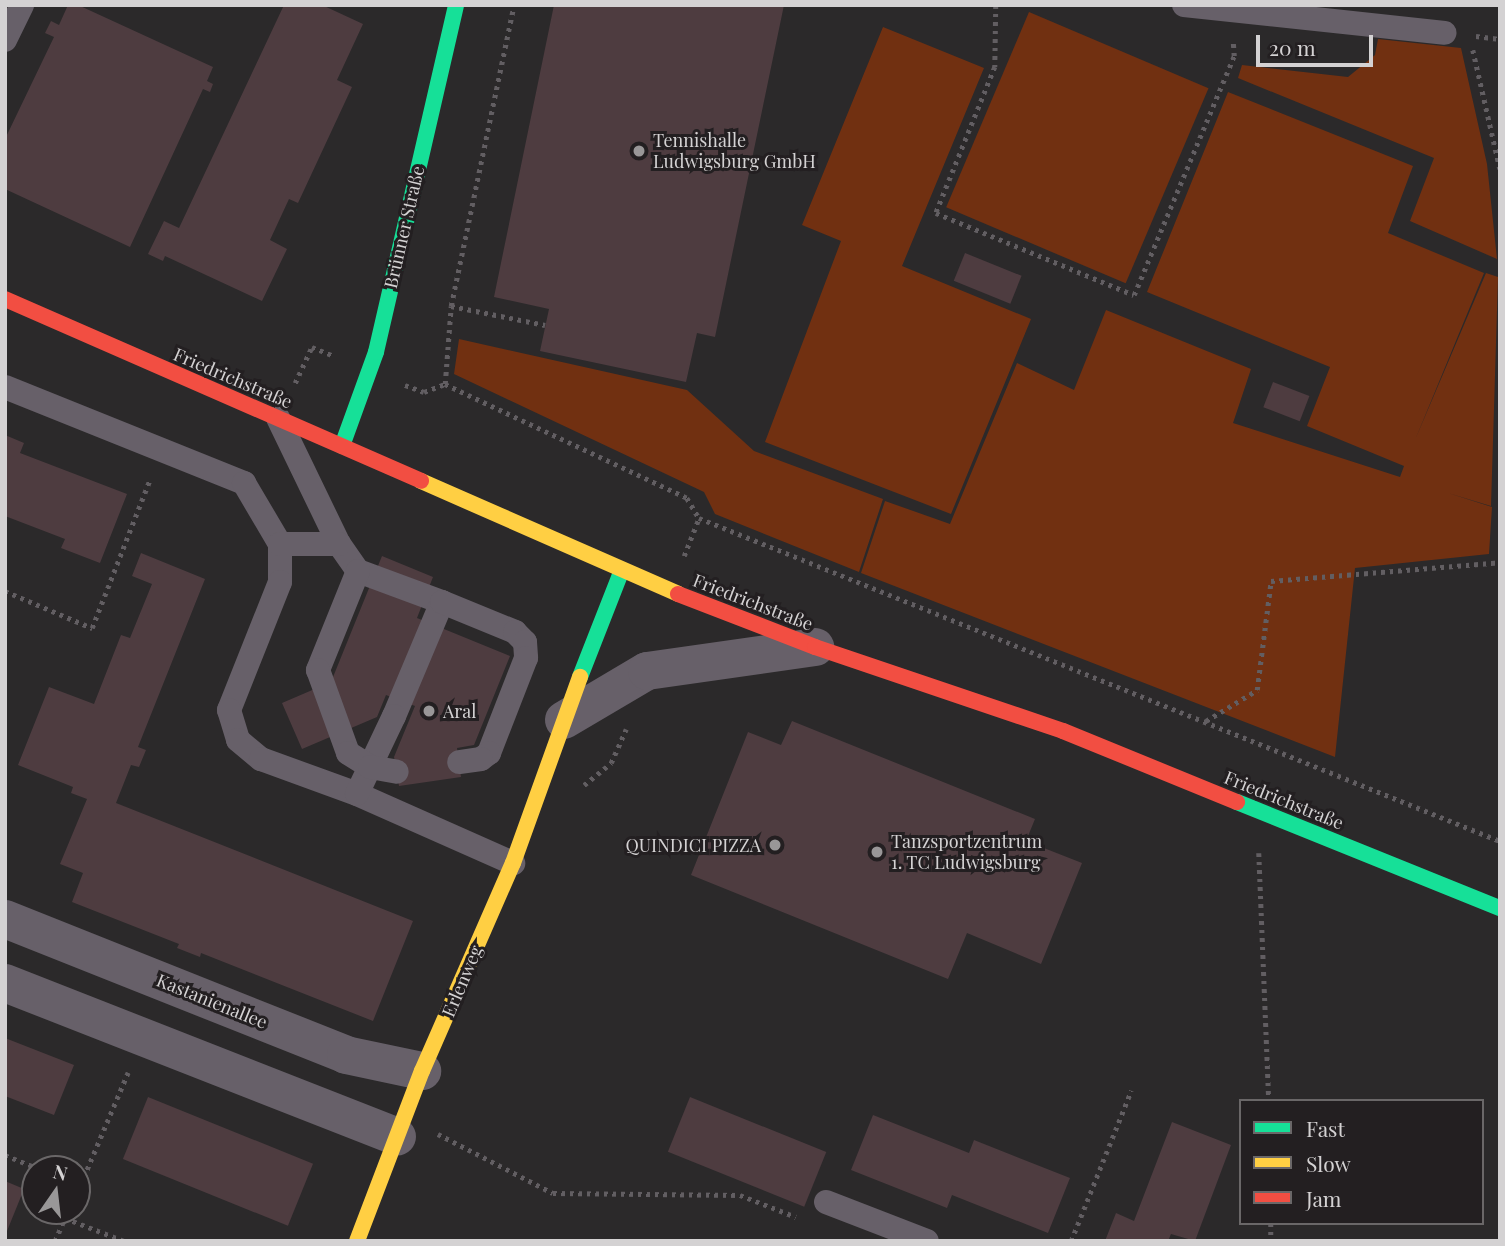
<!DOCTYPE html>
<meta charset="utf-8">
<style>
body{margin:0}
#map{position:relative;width:1505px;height:1246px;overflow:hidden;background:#2b292a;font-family:"Playfair Display",serif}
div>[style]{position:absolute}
.green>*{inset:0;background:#713011;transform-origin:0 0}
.building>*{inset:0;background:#4e3c40;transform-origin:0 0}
.path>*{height:4.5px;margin-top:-2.25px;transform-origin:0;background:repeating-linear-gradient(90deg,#625e62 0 3.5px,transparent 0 8.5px)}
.lane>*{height:24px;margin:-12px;padding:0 12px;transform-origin:12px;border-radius:12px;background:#676069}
.street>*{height:38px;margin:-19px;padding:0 19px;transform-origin:19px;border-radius:19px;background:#676069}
.fast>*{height:16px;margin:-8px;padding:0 8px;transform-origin:8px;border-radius:8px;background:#16e098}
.slow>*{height:16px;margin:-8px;padding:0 8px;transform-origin:8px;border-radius:8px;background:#ffcf43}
.jam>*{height:16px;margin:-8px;padding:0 8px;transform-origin:8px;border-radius:8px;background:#f24e42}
.dots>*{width:19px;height:19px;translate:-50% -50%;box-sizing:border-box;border:4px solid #231f21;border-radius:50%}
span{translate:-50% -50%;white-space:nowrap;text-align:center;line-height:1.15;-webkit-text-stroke:6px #231f21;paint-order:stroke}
.poi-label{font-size:18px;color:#d4d2d3}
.left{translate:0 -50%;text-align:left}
.right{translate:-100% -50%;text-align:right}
.street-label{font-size:18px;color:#d4d2d3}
.frame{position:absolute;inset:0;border:7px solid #d4d2d3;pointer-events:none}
.legend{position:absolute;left:1239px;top:1099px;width:245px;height:126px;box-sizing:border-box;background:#231f21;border:2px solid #6a6768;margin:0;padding:9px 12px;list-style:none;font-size:21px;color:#d4d2d3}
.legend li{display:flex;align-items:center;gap:14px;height:35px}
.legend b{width:35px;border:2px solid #6a6768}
.north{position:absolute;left:21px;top:1155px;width:70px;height:70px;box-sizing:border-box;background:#231f21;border:2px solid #6a6768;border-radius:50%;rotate:14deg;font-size:19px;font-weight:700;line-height:28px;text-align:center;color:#d4d2d3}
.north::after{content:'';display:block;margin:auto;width:24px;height:32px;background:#999798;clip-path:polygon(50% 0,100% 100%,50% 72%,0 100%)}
.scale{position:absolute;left:1256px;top:35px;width:117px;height:32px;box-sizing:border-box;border:4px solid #d4d2d3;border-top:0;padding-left:9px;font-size:21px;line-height:24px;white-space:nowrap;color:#d4d2d3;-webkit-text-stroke:5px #231f21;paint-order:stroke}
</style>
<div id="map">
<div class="green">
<i style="left:1029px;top:12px;width:195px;height:212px;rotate:23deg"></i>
<i style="clip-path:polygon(883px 27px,984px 68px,902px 266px,1031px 319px,951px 514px,765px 442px,841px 241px,802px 225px)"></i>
<i style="clip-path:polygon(1378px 39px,1461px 48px,1487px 164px,1497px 259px,1410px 221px,1434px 158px,1238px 78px,1242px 65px,1348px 77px,1375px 55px)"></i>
<i style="clip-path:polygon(1228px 92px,1413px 166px,1388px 233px,1484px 273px,1415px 440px,1486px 273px,1498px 277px,1491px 506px,1448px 493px,1492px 507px,1489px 554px,1355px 568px,1335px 757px,861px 573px,885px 501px,950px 524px,1017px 363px,1074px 390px,1106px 310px,1251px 369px,1233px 423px,1400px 477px,1404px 466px,1307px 426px,1330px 367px,1147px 292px)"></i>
<i style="clip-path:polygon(459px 339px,687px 390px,754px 451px,883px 499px,859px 572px,715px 514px,704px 492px,454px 374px)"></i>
</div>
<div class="building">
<i style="clip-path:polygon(68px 5px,78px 5px,213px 67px,207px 81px,213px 84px,210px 92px,203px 89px,130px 247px,5px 189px,5px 139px,54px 37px,45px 33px,51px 21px,59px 25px)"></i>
<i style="clip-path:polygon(284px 5px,322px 5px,363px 24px,337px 80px,352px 87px,298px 203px,289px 199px,270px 240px,287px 249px,262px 301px,165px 256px,163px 261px,148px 254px,164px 221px,179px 228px)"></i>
<i style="clip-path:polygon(554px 5px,784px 5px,715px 337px,697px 333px,686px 382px,540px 351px,549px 309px,494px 297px)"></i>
<i style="left:965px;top:253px;width:61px;height:30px;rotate:22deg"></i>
<i style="left:1273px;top:382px;width:39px;height:27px;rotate:21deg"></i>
<i style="clip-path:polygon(5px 435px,24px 443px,20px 453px,127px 494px,100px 563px,61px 548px,65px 539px,5px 516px)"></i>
<i style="clip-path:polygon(141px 553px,205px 579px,138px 747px,146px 750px,139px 767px,131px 765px,116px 803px,413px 921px,373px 1021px,201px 953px,200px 957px,177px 948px,179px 944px,72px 902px,83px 873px,60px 864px,87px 799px,71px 793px,73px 787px,18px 765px,49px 687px,94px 704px,121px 635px,130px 638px,152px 584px,132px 576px)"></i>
<i style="clip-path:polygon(382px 556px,433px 577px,417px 618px,510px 656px,474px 745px,457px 748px,461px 777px,399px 786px,394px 757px,415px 706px,386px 695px,377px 717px,302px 749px,282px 703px,331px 682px)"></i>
<i style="clip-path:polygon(792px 721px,1035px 819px,1026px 841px,1082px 863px,1041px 964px,967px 933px,948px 979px,691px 875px,748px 732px,781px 745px)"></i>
<i style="clip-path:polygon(5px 1038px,74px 1065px,54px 1115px,5px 1096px)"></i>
<i style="left:148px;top:1097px;width:178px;height:67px;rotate:22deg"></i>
<i style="left:690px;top:1097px;width:147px;height:59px;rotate:22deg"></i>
<i style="clip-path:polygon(873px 1115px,969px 1153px,974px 1140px,1070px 1178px,1048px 1233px,952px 1195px,947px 1208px,851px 1170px)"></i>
<i style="clip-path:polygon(1172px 1122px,1231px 1145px,1195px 1241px,1171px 1234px,1168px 1241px,1105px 1241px,1116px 1213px,1134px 1221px)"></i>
<i style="clip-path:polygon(5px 1181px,24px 1189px,5px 1236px)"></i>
</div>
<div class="path">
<i style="left:996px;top:5px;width:62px;rotate:90.9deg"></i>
<i style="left:995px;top:67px;width:157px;rotate:112deg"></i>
<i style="left:936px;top:213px;width:214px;rotate:22.5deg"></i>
<i style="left:1134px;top:295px;width:259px;rotate:-67.3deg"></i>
<i style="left:1234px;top:56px;width:13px;rotate:-94deg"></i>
<i style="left:1476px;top:36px;width:24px;rotate:7deg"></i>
<i style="left:1473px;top:50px;width:122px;rotate:77.2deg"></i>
<i style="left:451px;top:306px;width:96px;rotate:11.4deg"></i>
<i style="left:295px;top:383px;width:40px;rotate:-65deg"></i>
<i style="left:312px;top:347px;width:22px;rotate:22deg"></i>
<i style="left:445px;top:384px;width:78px;rotate:-85.6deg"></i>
<i style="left:451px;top:306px;width:308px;rotate:-78.2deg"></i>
<i style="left:405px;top:385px;width:20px;rotate:20deg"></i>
<i style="left:424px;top:392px;width:22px;rotate:-21deg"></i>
<i style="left:445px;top:384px;width:268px;rotate:25.2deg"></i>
<i style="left:687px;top:498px;width:23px;rotate:59deg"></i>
<i style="left:699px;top:518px;width:864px;rotate:21.96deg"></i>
<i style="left:684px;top:556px;width:41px;rotate:-68.5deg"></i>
<i style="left:5px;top:591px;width:95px;rotate:23deg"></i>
<i style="left:92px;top:628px;width:160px;rotate:-68.7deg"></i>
<i style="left:1206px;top:721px;width:60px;rotate:-31.3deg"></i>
<i style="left:1257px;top:690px;width:110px;rotate:-82.7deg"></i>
<i style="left:1271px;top:581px;width:230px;rotate:-4.7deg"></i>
<i style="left:584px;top:785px;width:35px;rotate:-39deg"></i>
<i style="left:611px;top:763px;width:37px;rotate:-66deg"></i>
<i style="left:1259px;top:853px;width:248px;rotate:87.7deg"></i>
<i style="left:438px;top:1134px;width:129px;rotate:27.2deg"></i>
<i style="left:553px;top:1193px;width:187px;rotate:0.6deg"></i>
<i style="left:740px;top:1195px;width:60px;rotate:21.4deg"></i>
<i style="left:5px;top:1155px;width:38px;rotate:22deg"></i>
<i style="left:77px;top:1193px;width:131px;rotate:-67.1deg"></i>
<i style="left:65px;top:1218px;width:63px;rotate:21.3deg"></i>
<i style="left:1271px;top:1223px;width:18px;rotate:90deg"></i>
<i style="left:55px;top:1241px;width:33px;rotate:-67deg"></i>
<i style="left:1071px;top:1241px;width:162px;rotate:-68.2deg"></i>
</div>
<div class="lane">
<i style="left:1184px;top:5px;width:262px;rotate:6.1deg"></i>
<i style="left:5px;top:40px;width:39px;rotate:-64deg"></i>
<i style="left:5px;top:387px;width:258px;rotate:21.9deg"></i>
<i style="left:244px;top:483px;width:71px;rotate:59.5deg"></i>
<i style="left:280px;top:544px;width:38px;rotate:90deg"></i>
<i style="left:280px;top:582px;width:138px;rotate:111.7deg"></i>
<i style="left:229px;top:710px;width:31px;rotate:73deg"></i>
<i style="left:238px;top:740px;width:30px;rotate:40deg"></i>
<i style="left:261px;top:759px;width:102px;rotate:20deg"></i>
<i style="left:357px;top:794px;width:171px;rotate:23.9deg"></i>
<i style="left:278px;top:418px;width:140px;rotate:64.2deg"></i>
<i style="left:339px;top:544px;width:33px;rotate:55deg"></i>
<i style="left:358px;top:571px;width:90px;rotate:20.3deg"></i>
<i style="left:442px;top:602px;width:124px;rotate:112.8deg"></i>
<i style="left:394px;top:716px;width:86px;rotate:115.4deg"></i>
<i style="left:280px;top:544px;width:59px"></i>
<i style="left:358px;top:571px;width:107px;rotate:112deg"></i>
<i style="left:318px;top:670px;width:88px;rotate:70.1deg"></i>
<i style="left:348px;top:753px;width:26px;rotate:32deg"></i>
<i style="left:370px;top:767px;width:27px;rotate:10deg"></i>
<i style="left:442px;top:602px;width:79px;rotate:22.3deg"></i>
<i style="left:515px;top:632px;width:14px;rotate:45deg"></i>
<i style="left:525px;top:642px;width:16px;rotate:86deg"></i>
<i style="left:526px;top:658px;width:102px;rotate:111.3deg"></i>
<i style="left:489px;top:753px;width:10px;rotate:143deg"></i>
<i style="left:481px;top:759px;width:22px;rotate:172deg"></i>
<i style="left:826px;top:1202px;width:108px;rotate:21.1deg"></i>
</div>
<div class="street">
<i style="left:564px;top:720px;width:96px;rotate:-30.6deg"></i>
<i style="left:647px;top:671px;width:170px;rotate:-8.1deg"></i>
<i style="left:5px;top:919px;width:367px;rotate:21.7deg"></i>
<i style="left:346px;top:1055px;width:78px;rotate:11.9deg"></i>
<i style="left:5px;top:983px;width:421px;rotate:21.4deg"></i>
</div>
<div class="fast">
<i style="left:342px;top:446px;width:100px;rotate:-70.1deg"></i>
<i style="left:376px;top:352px;width:356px;rotate:-77deg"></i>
<i style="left:580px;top:677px;width:115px;rotate:-68.6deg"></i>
<i style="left:1237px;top:802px;width:284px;rotate:22deg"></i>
</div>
<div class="slow">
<i style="left:421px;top:481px;width:281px;rotate:23.7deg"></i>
<i style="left:357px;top:1241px;width:182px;rotate:-69.1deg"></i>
<i style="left:422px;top:1071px;width:227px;rotate:-66.4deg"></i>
<i style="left:513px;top:863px;width:198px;rotate:-70.2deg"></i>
</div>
<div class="jam">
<i style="left:5px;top:299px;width:454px;rotate:23.6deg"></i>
<i style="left:678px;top:594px;width:147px;rotate:21.1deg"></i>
<i style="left:815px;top:647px;width:262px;rotate:18.7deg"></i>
<i style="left:1063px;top:731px;width:188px;rotate:22.2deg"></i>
</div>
<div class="dots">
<i style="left:639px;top:151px;background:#999798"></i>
<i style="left:429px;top:711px;background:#999798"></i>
<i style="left:775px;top:845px;background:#999798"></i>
<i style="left:877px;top:852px;background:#999798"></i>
</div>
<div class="poi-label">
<span class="left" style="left:653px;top:151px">Tennishalle<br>Ludwigsburg GmbH</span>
<span class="left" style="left:443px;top:711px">Aral</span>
<span class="left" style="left:891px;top:852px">Tanzsportzentrum<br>1. TC Ludwigsburg</span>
<span class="right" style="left:761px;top:845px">QUINDICI PIZZA</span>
</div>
<div class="street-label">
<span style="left:404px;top:227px;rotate:-77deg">Brünner Straße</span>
<span style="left:233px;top:378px;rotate:23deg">Friedrichstraße</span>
<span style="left:753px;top:602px;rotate:21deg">Friedrichstraße</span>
<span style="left:1284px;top:800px;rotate:22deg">Friedrichstraße</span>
<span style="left:462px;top:981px;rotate:-67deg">Erlenweg</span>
<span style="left:212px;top:1001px;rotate:22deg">Kastanienallee</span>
</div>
<div class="frame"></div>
<ul class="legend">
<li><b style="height:9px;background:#16e098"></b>Fast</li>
<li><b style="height:9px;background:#ffcf43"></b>Slow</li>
<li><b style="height:9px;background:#f24e42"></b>Jam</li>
</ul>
<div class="north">N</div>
<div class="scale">20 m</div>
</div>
